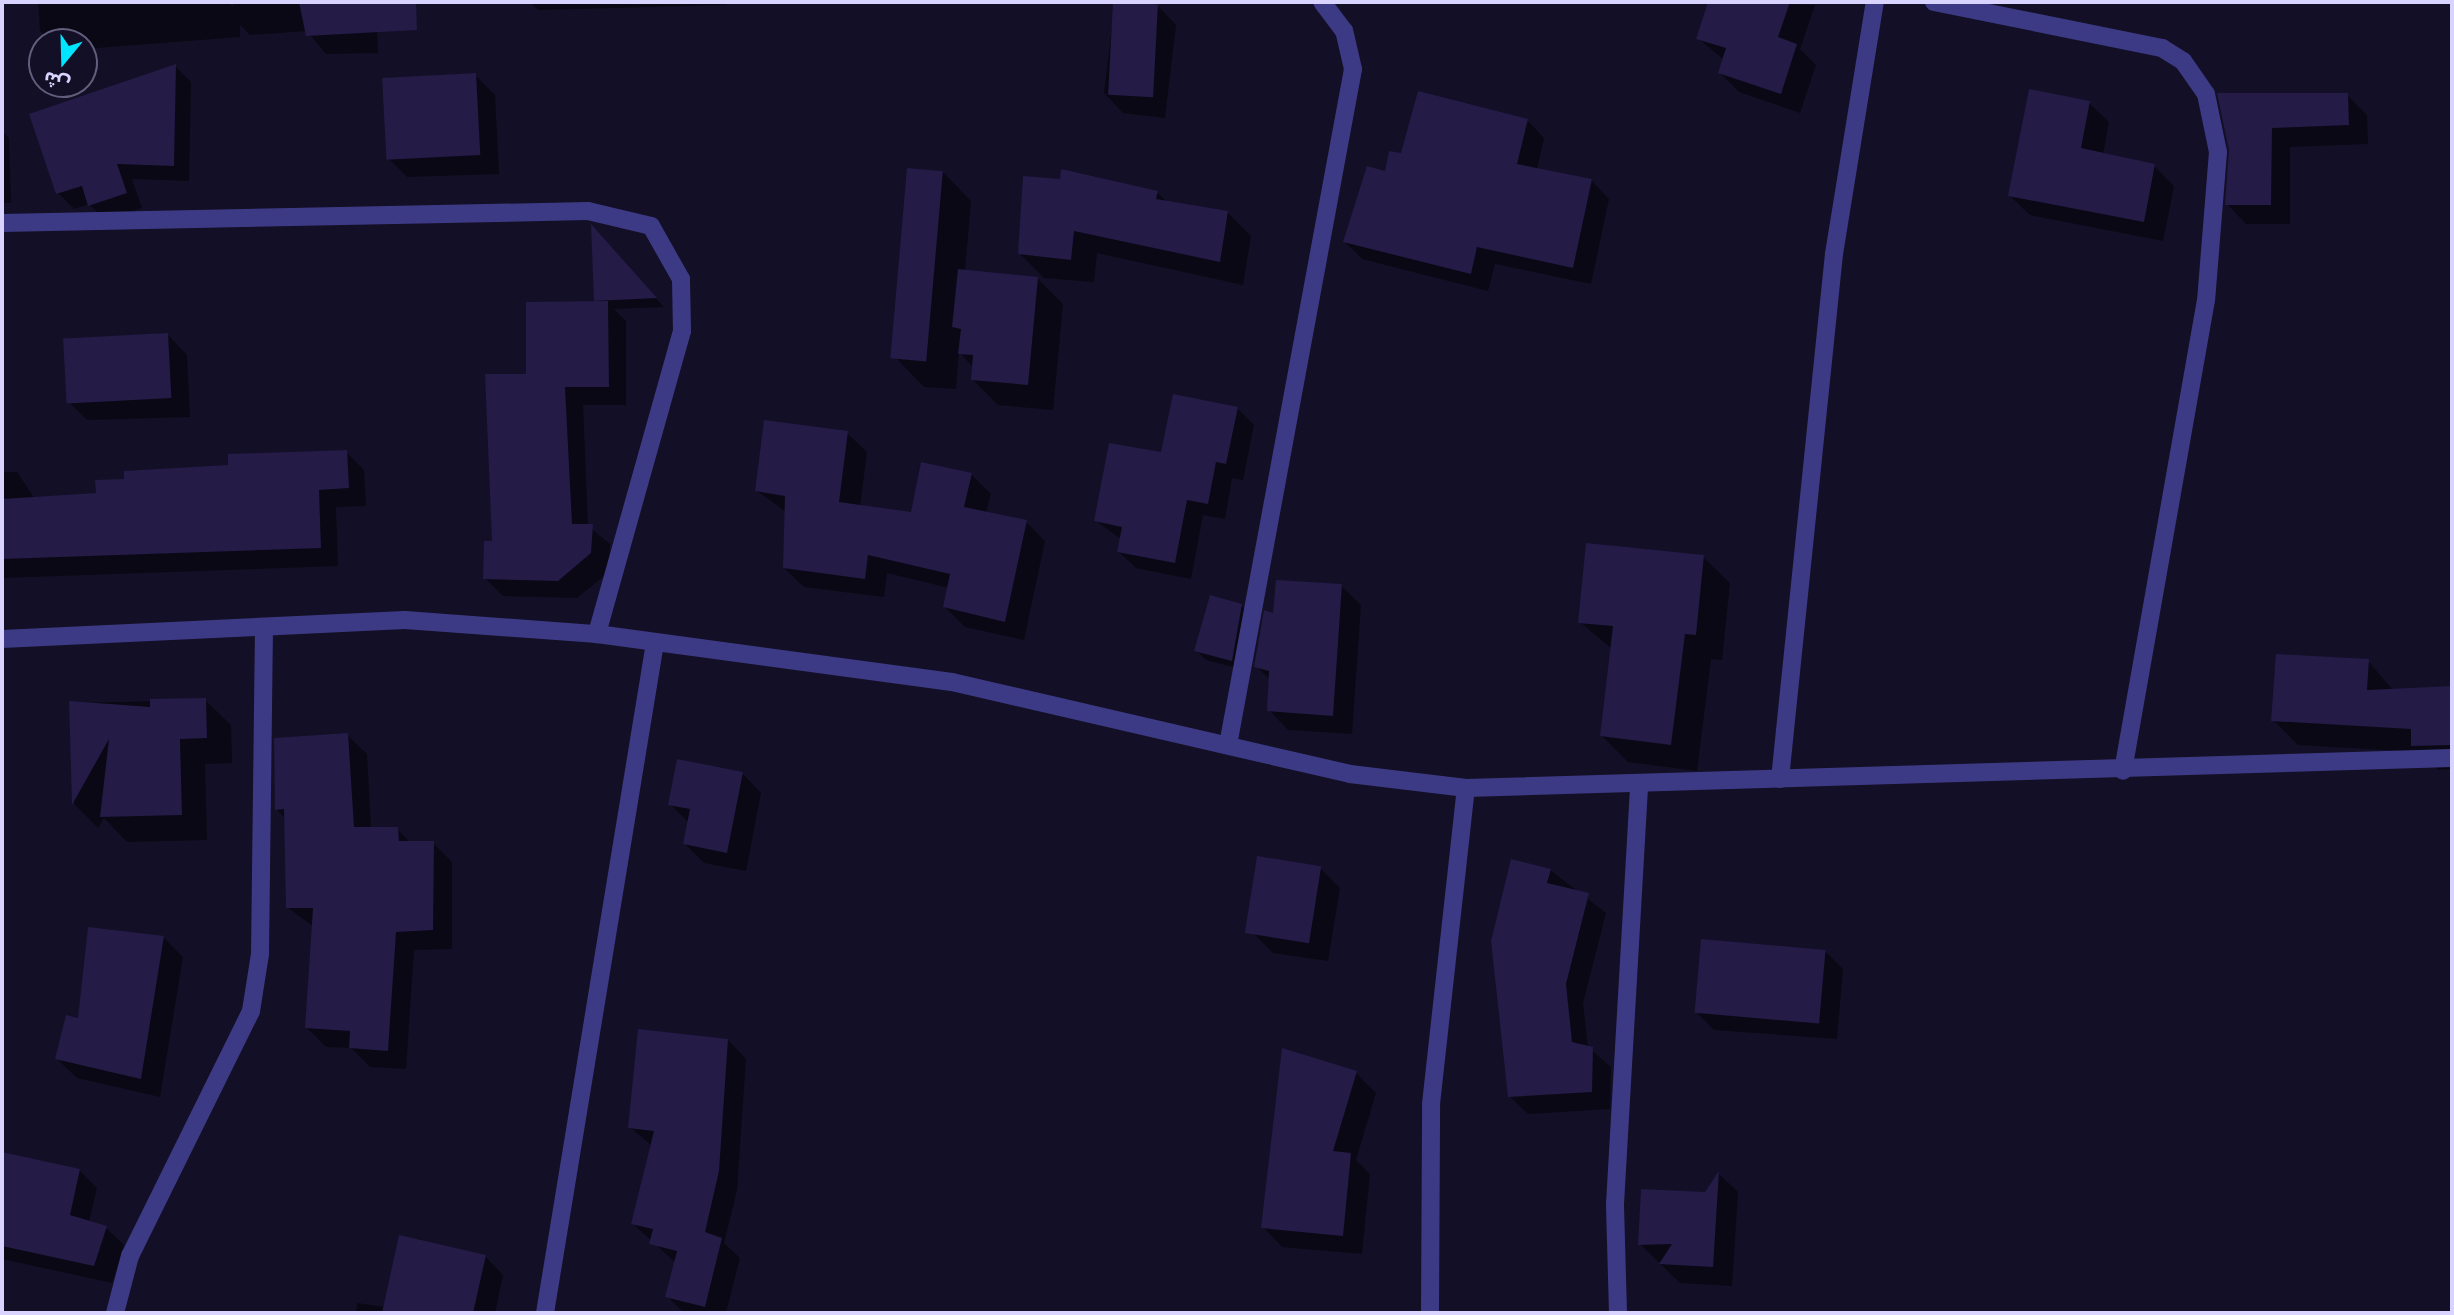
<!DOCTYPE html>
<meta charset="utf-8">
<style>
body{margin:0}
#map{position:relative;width:2454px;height:1315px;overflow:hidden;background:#130f26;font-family:"Space Grotesk","Noto Sans Arabic",sans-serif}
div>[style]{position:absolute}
.shadow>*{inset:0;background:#0007}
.building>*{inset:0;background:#241b47;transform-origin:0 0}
.minor>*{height:18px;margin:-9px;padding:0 9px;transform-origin:9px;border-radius:9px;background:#3d3a85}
span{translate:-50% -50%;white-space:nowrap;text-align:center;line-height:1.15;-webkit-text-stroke:5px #130f26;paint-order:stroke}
.frame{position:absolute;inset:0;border:4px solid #d9d4ff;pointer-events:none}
.north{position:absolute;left:28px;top:28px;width:70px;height:70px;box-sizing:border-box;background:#130f26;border:2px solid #625e7d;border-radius:50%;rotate:199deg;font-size:19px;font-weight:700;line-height:28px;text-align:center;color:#d9d4ff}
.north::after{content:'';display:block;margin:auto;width:24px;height:32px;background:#00e5ff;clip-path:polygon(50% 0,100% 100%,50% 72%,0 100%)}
</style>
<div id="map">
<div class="shadow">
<i style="clip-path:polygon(38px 2px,228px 2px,233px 7px,233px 2px,376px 2px,378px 53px,326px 54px,307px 31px,250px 35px,240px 25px,240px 37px,84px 49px,84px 42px,51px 42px,40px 31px)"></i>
<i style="clip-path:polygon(530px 2px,727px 2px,727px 5px,538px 10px)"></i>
<i style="clip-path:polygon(1115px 2px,1157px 5px,1176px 25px,1165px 118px,1123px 113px,1104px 93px)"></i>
<i style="clip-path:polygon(1709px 2px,1815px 5px,1800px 49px,1816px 65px,1800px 113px,1739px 92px,1720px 73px,1724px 60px,1698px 38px)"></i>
<i style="clip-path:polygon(175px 66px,191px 82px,189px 181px,132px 179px,142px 208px,106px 221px,89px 204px,74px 209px,58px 193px)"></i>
<i style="clip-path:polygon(475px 75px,495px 95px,499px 174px,407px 177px,387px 157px)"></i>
<i style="clip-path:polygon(2220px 95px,2347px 95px,2367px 115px,2368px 144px,2290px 147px,2290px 224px,2246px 224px,2227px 204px,2231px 150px)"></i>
<i style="clip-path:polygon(2089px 103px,2109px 122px,2103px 155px,2154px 166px,2174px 186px,2163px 241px,2030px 215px,2010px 196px)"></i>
<i style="clip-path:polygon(1527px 120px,1544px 138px,1537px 169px,1592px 181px,1609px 199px,1591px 284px,1495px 264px,1488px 291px,1362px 259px,1345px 242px,1403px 155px)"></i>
<i style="clip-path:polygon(2px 131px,9px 138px,11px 203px,2px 203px)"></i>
<i style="clip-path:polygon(943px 172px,971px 201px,965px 271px,1037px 278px,1063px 304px,1053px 410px,998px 405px,972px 379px,973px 367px,959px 352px,956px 389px,924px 387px,896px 358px)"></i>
<i style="clip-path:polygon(1158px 193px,1167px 202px,1228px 213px,1251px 236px,1243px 285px,1097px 253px,1094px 282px,1044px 278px,1020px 254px)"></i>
<i style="clip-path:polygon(592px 229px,664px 307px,614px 309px,626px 321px,626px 405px,583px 405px,588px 526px,610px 544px,609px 572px,577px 598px,503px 596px,485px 578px,528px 376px,595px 303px)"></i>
<i style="clip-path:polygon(168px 335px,187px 355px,190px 417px,87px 420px,67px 400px)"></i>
<i style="clip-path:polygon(1237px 408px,1254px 425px,1243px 480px,1232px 478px,1225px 519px,1203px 515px,1191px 579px,1136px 568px,1119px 552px,1121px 539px,1096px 521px,1162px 454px)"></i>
<i style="clip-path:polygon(847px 433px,867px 452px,860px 507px,912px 514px,971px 474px,991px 494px,986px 513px,1026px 522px,1045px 541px,1024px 640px,965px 627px,945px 607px,949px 588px,887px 573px,884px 597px,804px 587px,784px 568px,786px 512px,757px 491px)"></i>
<i style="clip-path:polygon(346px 452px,364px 470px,366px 506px,336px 507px,338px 566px,2px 578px,2px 472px,17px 472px,35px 499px,98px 495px,126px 481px)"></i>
<i style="clip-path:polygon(1703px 557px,1730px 583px,1722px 660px,1711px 659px,1697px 771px,1628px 762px,1602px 736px,1612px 649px,1580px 622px)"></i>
<i style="clip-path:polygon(1341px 586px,1361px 605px,1352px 734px,1288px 730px,1269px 710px,1271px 681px,1256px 666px,1275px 615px)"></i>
<i style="clip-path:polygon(1242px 606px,1251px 616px,1241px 669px,1206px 660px,1196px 650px)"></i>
<i style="clip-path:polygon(2368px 661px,2393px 690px,2452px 688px,2452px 769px,2438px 770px,2420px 752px,2298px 745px,2273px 720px)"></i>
<i style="clip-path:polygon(205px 700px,231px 725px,232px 763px,205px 764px,207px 840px,127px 842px,104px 818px,98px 828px,74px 804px,71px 703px)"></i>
<i style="clip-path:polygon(347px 735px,367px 754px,371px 829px,397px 829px,411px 843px,433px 843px,452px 862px,452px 949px,414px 950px,406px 1069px,370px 1067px,351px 1048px,326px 1047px,307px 1028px,314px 927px,288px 908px,286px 819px,276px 809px)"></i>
<i style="clip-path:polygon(742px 773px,761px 793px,746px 871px,704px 863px,685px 844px,689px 823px,670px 804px)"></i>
<i style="clip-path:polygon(1320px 868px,1340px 888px,1328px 961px,1273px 953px,1253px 933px)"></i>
<i style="clip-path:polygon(1550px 870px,1606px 913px,1583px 1003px,1588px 1047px,1611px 1067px,1610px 1109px,1528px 1114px,1509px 1096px,1493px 941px)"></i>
<i style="clip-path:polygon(163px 937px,183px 957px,160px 1097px,77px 1078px,57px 1059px,79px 1020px)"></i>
<i style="clip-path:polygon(1825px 951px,1843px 969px,1837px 1039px,1714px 1030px,1696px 1012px)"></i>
<i style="clip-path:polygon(728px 1040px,746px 1059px,737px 1190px,724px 1243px,740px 1258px,726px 1313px,684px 1313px,667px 1296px,676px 1263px,632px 1223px,652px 1146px,630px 1127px)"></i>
<i style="clip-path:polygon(1283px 1050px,1356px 1073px,1376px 1093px,1356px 1160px,1370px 1174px,1362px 1254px,1282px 1247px,1263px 1227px)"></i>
<i style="clip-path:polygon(4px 1154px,79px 1170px,97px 1188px,89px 1222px,106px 1228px,124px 1245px,112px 1283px,2px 1259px)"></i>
<i style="clip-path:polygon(1719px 1174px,1738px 1192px,1732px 1286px,1680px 1283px,1640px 1244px,1706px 1194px)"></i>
<i style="clip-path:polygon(485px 1256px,503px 1275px,495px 1313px,356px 1313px,357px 1303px,385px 1307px)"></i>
</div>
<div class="building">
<i style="clip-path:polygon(299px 2px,416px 2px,417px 30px,306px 36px)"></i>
<i style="left:1113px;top:2px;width:45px;height:93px;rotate:3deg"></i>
<i style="clip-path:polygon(1708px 2px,1790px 2px,1778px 37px,1797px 44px,1781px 94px,1718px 73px,1726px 48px,1696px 39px)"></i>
<i style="clip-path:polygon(176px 64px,174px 166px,117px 164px,127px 193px,88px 206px,82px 186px,56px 194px,29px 114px)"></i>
<i style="left:476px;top:73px;width:82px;height:94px;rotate:87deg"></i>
<i style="clip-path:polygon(2029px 89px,2090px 101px,2081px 148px,2155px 164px,2144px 222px,2008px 196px)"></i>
<i style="clip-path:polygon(1418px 91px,1528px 119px,1517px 164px,1592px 179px,1573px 268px,1477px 247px,1471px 274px,1343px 242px,1367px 166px,1385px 171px,1389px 151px,1401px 153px)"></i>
<i style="clip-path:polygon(2217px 93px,2348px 93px,2349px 125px,2272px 128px,2271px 205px,2225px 205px,2229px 150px)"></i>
<i style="left:907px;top:168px;width:36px;height:191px;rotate:5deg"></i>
<i style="clip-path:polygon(1061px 169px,1158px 191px,1156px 199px,1228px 211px,1220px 262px,1074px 231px,1071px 260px,1018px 254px,1023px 176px,1060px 179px)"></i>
<i style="clip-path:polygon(591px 224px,657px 298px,594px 301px)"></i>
<i style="clip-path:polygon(958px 269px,1038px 277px,1028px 385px,971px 380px,973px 355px,958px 354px,961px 329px,952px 327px)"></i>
<i style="clip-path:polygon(608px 301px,609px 387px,565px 387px,572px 524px,593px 524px,591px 553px,558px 581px,483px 579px,484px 541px,492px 541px,485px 374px,526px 374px,526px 302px)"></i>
<i style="left:168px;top:333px;width:65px;height:105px;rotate:87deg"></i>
<i style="clip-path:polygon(1173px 394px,1238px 407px,1226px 464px,1216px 462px,1208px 504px,1187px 500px,1175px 563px,1117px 552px,1122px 527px,1094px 521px,1109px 443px,1161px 452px)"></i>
<i style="clip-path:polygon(764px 420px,848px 431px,839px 502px,911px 512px,921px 462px,972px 473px,964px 507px,1027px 520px,1005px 622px,943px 607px,950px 574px,868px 555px,865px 579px,783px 568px,785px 496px,755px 491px)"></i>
<i style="clip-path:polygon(347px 450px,349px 488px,319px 490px,321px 548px,2px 559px,2px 499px,96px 493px,95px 480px,124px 479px,124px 471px,228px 465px,228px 454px)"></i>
<i style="clip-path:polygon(1586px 543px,1704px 555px,1696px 635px,1685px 634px,1671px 745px,1600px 736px,1613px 626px,1578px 623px)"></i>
<i style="clip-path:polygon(1276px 580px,1342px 584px,1333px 716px,1267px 711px,1269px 671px,1254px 667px,1264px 610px,1273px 613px)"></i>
<i style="clip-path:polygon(1210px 595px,1242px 604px,1232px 661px,1194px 651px)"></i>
<i style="clip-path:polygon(2276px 654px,2369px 659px,2367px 690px,2452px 686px,2452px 745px,2411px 746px,2411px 729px,2271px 721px)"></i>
<i style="clip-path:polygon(206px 698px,207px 738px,180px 739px,182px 815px,100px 817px,109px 739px,72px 805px,69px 701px,150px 707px,150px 699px)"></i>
<i style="clip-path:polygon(348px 733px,354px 827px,398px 827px,399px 841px,434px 841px,433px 930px,396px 932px,388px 1051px,349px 1048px,350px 1031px,305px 1028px,313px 908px,286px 908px,284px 809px,275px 810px,274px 738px)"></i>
<i style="clip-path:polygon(677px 759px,743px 772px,727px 853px,683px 844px,690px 809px,668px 805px)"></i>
<i style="left:1257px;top:856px;width:65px;height:78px;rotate:9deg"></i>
<i style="clip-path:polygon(1511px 859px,1551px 869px,1547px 883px,1589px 893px,1566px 984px,1572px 1042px,1593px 1047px,1592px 1092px,1508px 1097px,1491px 941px)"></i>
<i style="clip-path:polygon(88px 927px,164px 936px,141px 1079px,55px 1059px,66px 1015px,78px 1018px)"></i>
<i style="left:1701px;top:939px;width:125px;height:74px;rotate:5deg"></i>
<i style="clip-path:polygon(638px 1029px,728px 1039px,719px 1171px,705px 1232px,722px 1238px,705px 1307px,665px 1297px,677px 1251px,649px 1244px,653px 1229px,631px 1224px,654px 1131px,628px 1128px)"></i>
<i style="clip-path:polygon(1282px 1048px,1357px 1071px,1333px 1151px,1351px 1153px,1343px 1236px,1261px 1228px)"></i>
<i style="clip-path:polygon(2px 1152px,80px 1169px,70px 1215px,107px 1226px,94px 1266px,2px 1246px)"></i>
<i style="clip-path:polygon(1719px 1171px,1713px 1267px,1659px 1264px,1672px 1244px,1638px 1245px,1641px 1189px,1705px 1192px)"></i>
<i style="clip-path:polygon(399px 1235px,486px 1255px,473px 1313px,382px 1313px)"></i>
</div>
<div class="minor">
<i style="left:1934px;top:2px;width:233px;rotate:11.4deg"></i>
<i style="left:2162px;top:48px;width:25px;rotate:32deg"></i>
<i style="left:2183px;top:61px;width:40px;rotate:55.1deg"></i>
<i style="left:2206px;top:94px;width:59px;rotate:78.3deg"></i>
<i style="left:2218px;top:152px;width:148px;rotate:94.6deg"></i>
<i style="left:2206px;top:300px;width:478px;rotate:100deg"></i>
<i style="left:2px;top:223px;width:586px;rotate:-1.17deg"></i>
<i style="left:588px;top:211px;width:65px;rotate:13.4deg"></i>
<i style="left:651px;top:226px;width:61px;rotate:60.5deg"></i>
<i style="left:681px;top:279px;width:52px;rotate:88.9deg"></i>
<i style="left:682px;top:331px;width:315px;rotate:105.7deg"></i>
<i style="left:2px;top:639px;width:403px;rotate:-2.7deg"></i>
<i style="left:405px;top:620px;width:193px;rotate:4.2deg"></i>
<i style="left:597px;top:634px;width:358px;rotate:7.7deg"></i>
<i style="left:952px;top:682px;width:408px;rotate:13deg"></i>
<i style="left:1350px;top:774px;width:117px;rotate:6.9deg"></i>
<i style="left:1466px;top:788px;width:986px;rotate:-1.74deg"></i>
<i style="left:1228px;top:745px;width:687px;rotate:-79.52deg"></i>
<i style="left:1353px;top:69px;width:39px;rotate:-103deg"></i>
<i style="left:1344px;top:31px;width:36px;rotate:-127deg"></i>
<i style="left:1780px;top:779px;width:528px;rotate:-84.13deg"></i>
<i style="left:1834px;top:254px;width:255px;rotate:-80.8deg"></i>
<i style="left:115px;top:1313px;width:59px;rotate:-75.3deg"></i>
<i style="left:130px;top:1256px;width:273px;rotate:-63.7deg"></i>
<i style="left:251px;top:1011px;width:58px;rotate:-81deg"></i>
<i style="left:260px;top:954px;width:326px;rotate:-89.3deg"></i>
<i style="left:545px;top:1313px;width:679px;rotate:-80.68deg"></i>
<i style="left:1430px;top:1313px;width:209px;rotate:-89.7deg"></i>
<i style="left:1431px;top:1104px;width:318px;rotate:-83.7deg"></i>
<i style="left:1618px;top:1313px;width:109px;rotate:-91.6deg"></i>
<i style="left:1615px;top:1204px;width:420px;rotate:-86.7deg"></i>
</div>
<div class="frame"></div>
<div class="north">ش</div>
</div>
